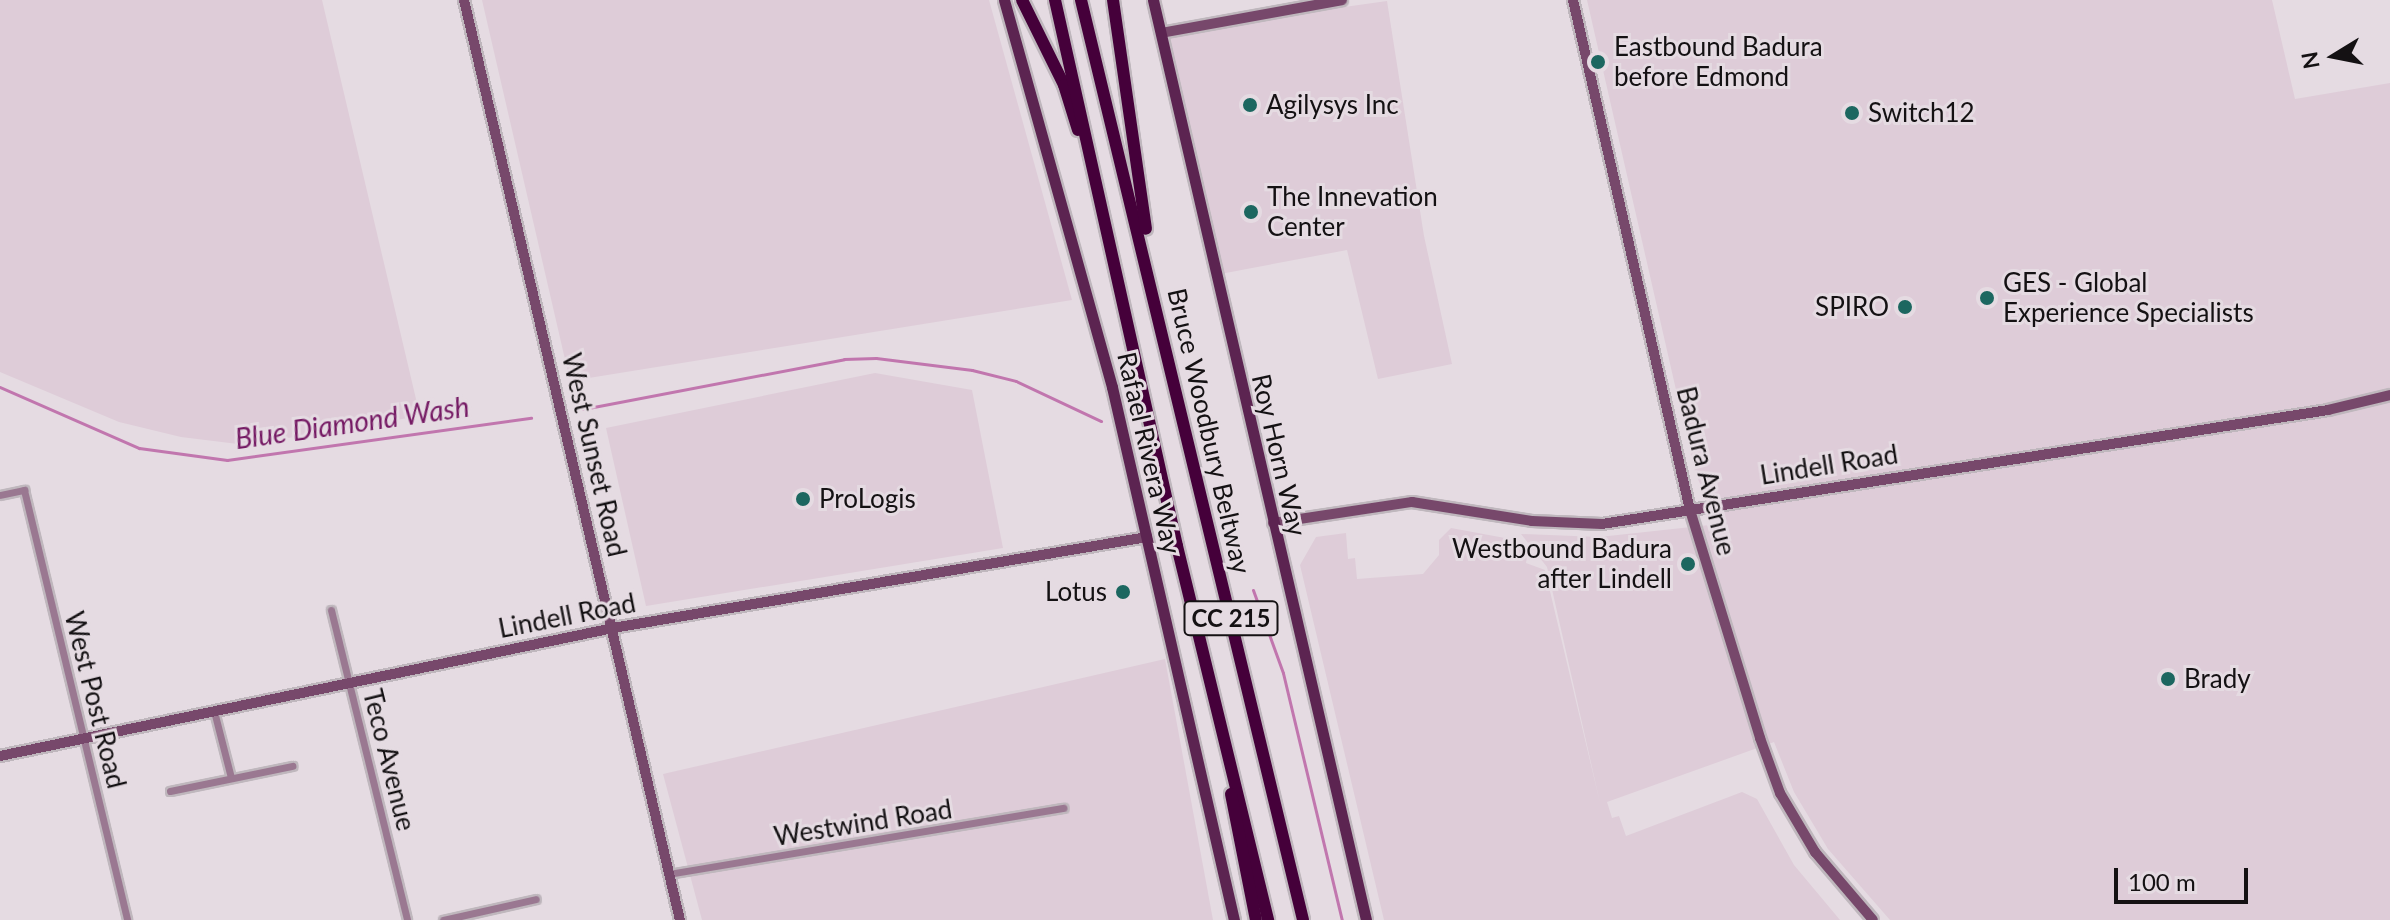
<!DOCTYPE html>
<style>
body{margin:0}
#map{position:relative;width:2390px;height:920px;overflow:hidden;background:#e5dbe2;font-family:Lato,sans-serif}
div>[style]{position:absolute}
.built>*{inset:0;background:#deccd8}
.stream>*{height:3px;margin:-1.5px;padding:0 1.5px;transform-origin:1.5px;border-radius:1.5px;background:#c176ae}
.roads{filter:drop-shadow(2px 0 #bfb7bd) drop-shadow(-2px 0 #bfb7bd) drop-shadow(0 2px #bfb7bd) drop-shadow(0 -2px #bfb7bd)}
.street>*{height:7px;margin:-3.5px;padding:0 3.5px;transform-origin:3.5px;border-radius:3.5px;background:#9a7891}
.secondary>*{height:10px;margin:-5px;padding:0 5px;transform-origin:5px;border-radius:5px;background:#77486b}
.primary>*{height:11px;margin:-5.5px;padding:0 5.5px;transform-origin:5.5px;border-radius:5.5px;background:#5c2451}
.highway>*{height:12px;margin:-6px;padding:0 6px;transform-origin:6px;border-radius:6px;background:#45003a}
.dots>*{width:22px;height:22px;translate:-50% -50%;box-sizing:border-box;border:4px solid #e5dbe2;border-radius:50%}
span{translate:-50% -50%;white-space:nowrap;text-align:center;line-height:1.15;-webkit-text-stroke:6px #e5dbe2;paint-order:stroke}
.shield-label span{padding:2px 6px;background:#e5dbe2;border:2px solid;border-radius:6px;-webkit-text-stroke-width:0}
.shield-label{font-size:24px;color:#141113;font-weight:700}
.poi-label{font-size:26px;color:#141113}
.left{translate:0 -50%;text-align:left}
.right{translate:-100% -50%;text-align:right}
.street-label{font-size:26px;color:#141113}
.water-label{font-size:28px;color:#751a64;font-style:italic}
.north{position:absolute;left:2294px;top:16px;width:80px;height:80px;-webkit-text-stroke:6px #e5dbe2;paint-order:stroke;rotate:260deg;font-size:22px;font-weight:700;line-height:32px;text-align:center;color:#141113}
.north::after{content:'';display:block;margin:auto;width:28px;height:36px;background:#141113;clip-path:polygon(50% 0,100% 100%,50% 72%,0 100%)}
.scale{position:absolute;left:2114px;top:868px;width:134px;height:36px;box-sizing:border-box;border:4px solid #141113;border-top:0;padding-left:10px;font-size:24px;line-height:28px;white-space:nowrap;color:#141113;-webkit-text-stroke:6px #e5dbe2;paint-order:stroke}
</style>
<div id="map">
<div class="built">
<i style="clip-path:polygon(0 0,322px 0,420px 416px,246px 445px,181px 437px,119px 422px,0 372px)"></i>
<i style="clip-path:polygon(482px 0,989px 0,1072px 300px,570px 381px)"></i>
<i style="clip-path:polygon(1587px 0,2272px 0,2295px 99px,2390px 83px,2390px 920px,1890px 920px,1828px 849px,1794px 792px,1774px 742px,1607px 802px,1612px 818px,1619px 816px,1626px 836px,1742px 792px,1757px 799px,1794px 865px,1840px 920px,1384px 920px,1300px 565px,1316px 537px,1346px 533px,1348px 559px,1355px 558px,1357px 579px,1423px 574px,1439px 555px,1439px 540px,1451px 528px,1521px 541px,1528px 551px,1526px 563px,1545px 570px,1600px 803px,1547px 567px,1521px 534px,1599px 537px,1719px 524px,1695px 473px)"></i>
<i style="clip-path:polygon(1387px 1px,1424px 236px,1452px 364px,1378px 379px,1347px 250px,1215px 275px,1161px 33px)"></i>
<i style="clip-path:polygon(875px 373px,972px 390px,1003px 548px,646px 606px,606px 428px)"></i>
<i style="clip-path:polygon(1165px 659px,1213px 920px,702px 920px,663px 774px)"></i>
</div>
<div class="stream">
<i style="left:0;top:387px;width:152px;rotate:23.7deg"></i>
<i style="left:139px;top:448px;width:89px;rotate:7.8deg"></i>
<i style="left:227px;top:460px;width:307px;rotate:-7.9deg"></i>
<i style="left:583px;top:409px;width:266px;rotate:-10.8deg"></i>
<i style="left:844px;top:359px;width:32px;rotate:-2deg"></i>
<i style="left:876px;top:358px;width:97px;rotate:7.1deg"></i>
<i style="left:972px;top:370px;width:45px;rotate:14deg"></i>
<i style="left:1016px;top:381px;width:94px;rotate:25.2deg"></i>
<i style="left:1253px;top:590px;width:88px;rotate:70.1deg"></i>
<i style="left:1283px;top:673px;width:254px;rotate:76.6deg"></i>
</div>
<div class="roads">
<div class="street">
<i style="left:0;top:495px;width:25px;rotate:-12deg"></i>
<i style="left:24px;top:490px;width:442px;rotate:76.5deg"></i>
<i style="left:331px;top:610px;width:319px;rotate:76.2deg"></i>
<i style="left:215px;top:715px;width:65px;rotate:75.7deg"></i>
<i style="left:170px;top:791px;width:125px;rotate:-11.6deg"></i>
<i style="left:668px;top:874px;width:401px;rotate:-9.5deg"></i>
<i style="left:443px;top:920px;width:95px;rotate:-12.7deg"></i>
</div>
<div class="secondary">
<i style="left:464px;top:0;width:945px;rotate:76.79deg"></i>
<i style="left:1573px;top:0;width:523px;rotate:77.08deg"></i>
<i style="left:1690px;top:510px;width:239px;rotate:72.9deg"></i>
<i style="left:1760px;top:738px;width:59px;rotate:70deg"></i>
<i style="left:1780px;top:793px;width:69px;rotate:59.3deg"></i>
<i style="left:1815px;top:852px;width:89px;rotate:49.5deg"></i>
<i style="left:1161px;top:33px;width:184px;rotate:-10.3deg"></i>
<i style="left:1273px;top:523px;width:141px;rotate:-8.6deg"></i>
<i style="left:1412px;top:502px;width:121px;rotate:9deg"></i>
<i style="left:1532px;top:521px;width:70px;rotate:2.5deg"></i>
<i style="left:1602px;top:524px;width:735px;rotate:-8.92deg"></i>
<i style="left:2328px;top:410px;width:64px;rotate:-13.6deg"></i>
<i style="left:0;top:756px;width:626px;rotate:-11.79deg"></i>
<i style="left:613px;top:628px;width:542px;rotate:-9.67deg"></i>
</div>
<div class="primary">
<i style="left:1004px;top:0;width:402px;rotate:74.4deg"></i>
<i style="left:1112px;top:387px;width:547px;rotate:77.11deg"></i>
<i style="left:1153px;top:0;width:944px;rotate:76.96deg"></i>
</div>
<div class="highway">
<i style="left:1022px;top:0;width:95px;rotate:63.7deg"></i>
<i style="left:1064px;top:85px;width:47px;rotate:72.7deg"></i>
<i style="left:1055px;top:0;width:559px;rotate:77.4deg"></i>
<i style="left:1177px;top:546px;width:385px;rotate:76.3deg"></i>
<i style="left:1081px;top:0;width:946px;rotate:76.43deg"></i>
<i style="left:1113px;top:0;width:231px;rotate:81.8deg"></i>
<i style="left:1231px;top:794px;width:128px;rotate:78.8deg"></i>
</div>
</div>
<div class="dots">
<i style="left:1598px;top:62px;background:#1c6760"></i>
<i style="left:1250px;top:105px;background:#1c6760"></i>
<i style="left:1852px;top:113px;background:#1c6760"></i>
<i style="left:1251px;top:212px;background:#1c6760"></i>
<i style="left:1987px;top:298px;background:#1c6760"></i>
<i style="left:1905px;top:307px;background:#1c6760"></i>
<i style="left:803px;top:499px;background:#1c6760"></i>
<i style="left:1688px;top:564px;background:#1c6760"></i>
<i style="left:1123px;top:592px;background:#1c6760"></i>
<i style="left:2168px;top:679px;background:#1c6760"></i>
</div>
<div class="shield-label">
<span style="left:1231px;top:618px">CC 215</span>
</div>
<div class="poi-label">
<span class="left" style="left:1614px;top:62px">Eastbound Badura<br>before Edmond</span>
<span class="left" style="left:1266px;top:105px">Agilysys Inc</span>
<span class="left" style="left:1868px;top:113px">Switch12</span>
<span class="left" style="left:1267px;top:212px">The Innevation<br>Center</span>
<span class="left" style="left:2003px;top:298px">GES - Global<br>Experience Specialists</span>
<span class="right" style="left:1889px;top:307px">SPIRO</span>
<span class="left" style="left:819px;top:499px">ProLogis</span>
<span class="right" style="left:1672px;top:564px">Westbound Badura<br>after Lindell</span>
<span class="right" style="left:1107px;top:592px">Lotus</span>
<span class="left" style="left:2184px;top:679px">Brady</span>
</div>
<div class="street-label">
<span style="left:1209px;top:431px;rotate:77deg">Bruce Woodbury Beltway</span>
<span style="left:1149px;top:453px;rotate:77deg">Rafael Rivera Way</span>
<span style="left:594px;top:455px;rotate:77deg">West Sunset Road</span>
<span style="left:1279px;top:455px;rotate:77deg">Roy Horn Way</span>
<span style="left:1829px;top:465px;rotate:-9deg">Lindell Road</span>
<span style="left:1706px;top:471px;rotate:76deg">Badura Avenue</span>
<span style="left:567px;top:616px;rotate:-11deg">Lindell Road</span>
<span style="left:95px;top:700px;rotate:76deg">West Post Road</span>
<span style="left:389px;top:760px;rotate:76deg">Teco Avenue</span>
<span style="left:863px;top:823px;rotate:-9deg">Westwind Road</span>
</div>
<div class="water-label">
<span style="left:352px;top:422px;rotate:-8deg">Blue Diamond Wash</span>
</div>
<div class="north">N</div>
<div class="scale">100 m</div>
</div>
